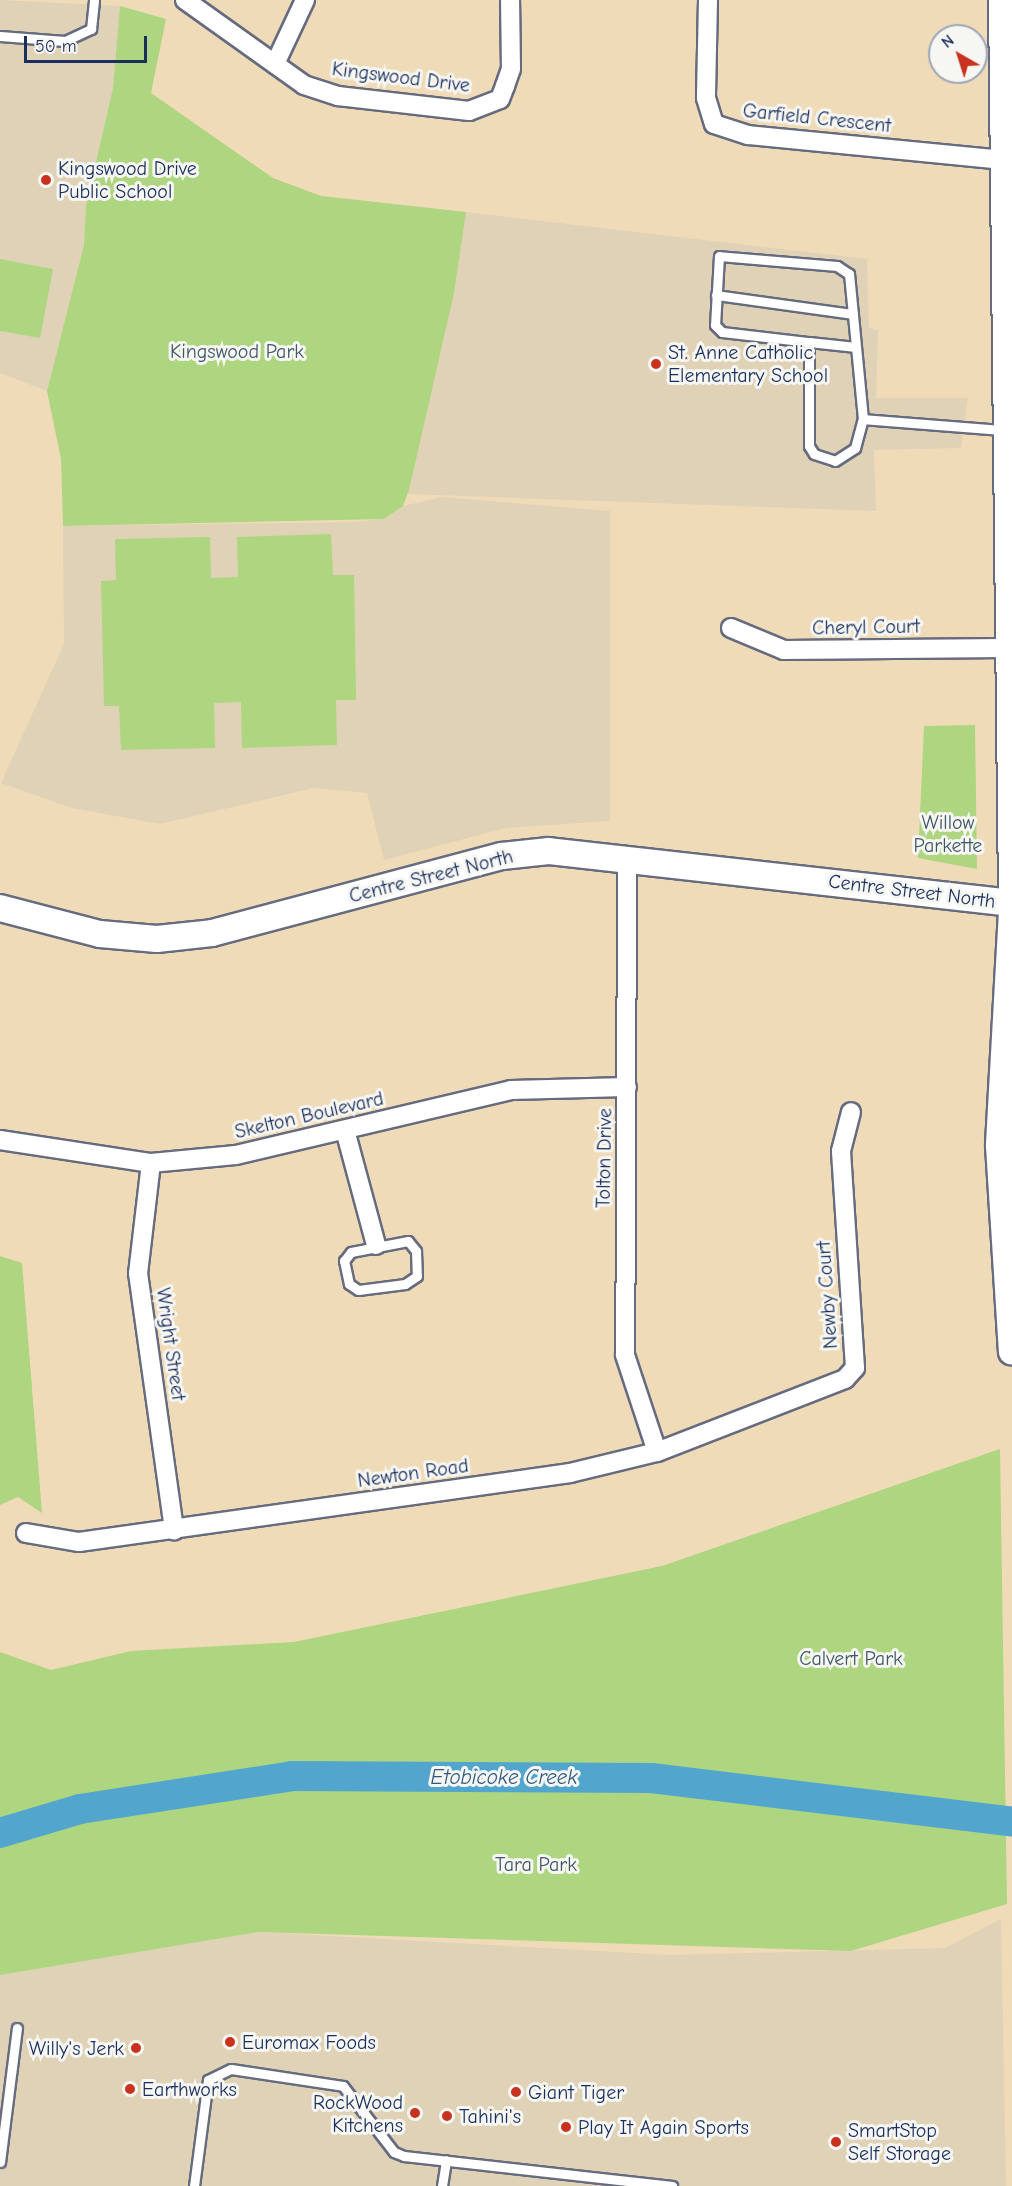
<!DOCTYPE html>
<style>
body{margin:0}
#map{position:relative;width:1012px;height:2186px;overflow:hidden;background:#f0dbb9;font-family:"Comic Neue",sans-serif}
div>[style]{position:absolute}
.built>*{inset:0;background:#e0d2b6}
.green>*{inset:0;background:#aed57f}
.river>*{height:30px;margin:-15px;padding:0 15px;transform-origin:15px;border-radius:15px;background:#52a6ce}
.roads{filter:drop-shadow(2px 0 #666b7e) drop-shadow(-2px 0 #666b7e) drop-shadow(0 2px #666b7e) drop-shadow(0 -2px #666b7e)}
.lane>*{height:9px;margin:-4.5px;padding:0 4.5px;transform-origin:4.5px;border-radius:4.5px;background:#fff}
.street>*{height:18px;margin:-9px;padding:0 9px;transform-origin:9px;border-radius:9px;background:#fff}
.secondary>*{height:26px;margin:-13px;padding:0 13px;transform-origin:13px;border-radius:13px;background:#fff}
.dots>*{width:16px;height:16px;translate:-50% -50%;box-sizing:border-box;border:3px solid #f6f6f2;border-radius:50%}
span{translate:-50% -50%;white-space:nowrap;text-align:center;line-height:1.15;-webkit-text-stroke:6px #f6f6f2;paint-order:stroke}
.street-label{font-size:20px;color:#1b2f5e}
.poi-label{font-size:20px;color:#1b2f5e}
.left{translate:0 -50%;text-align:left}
.right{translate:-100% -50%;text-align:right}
.park-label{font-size:20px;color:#405866}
.water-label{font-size:21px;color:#2e5985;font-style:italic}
.north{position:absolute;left:928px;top:24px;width:60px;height:60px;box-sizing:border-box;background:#f6f6f2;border:2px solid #9ea6b7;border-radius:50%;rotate:321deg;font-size:16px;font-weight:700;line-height:24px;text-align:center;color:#1b2f5e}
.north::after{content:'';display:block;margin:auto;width:21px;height:27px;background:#c8321e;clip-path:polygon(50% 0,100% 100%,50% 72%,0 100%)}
.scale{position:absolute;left:24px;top:36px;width:123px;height:27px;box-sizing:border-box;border:3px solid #1b2f5e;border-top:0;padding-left:8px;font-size:18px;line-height:21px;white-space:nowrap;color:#1b2f5e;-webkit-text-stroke:4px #f6f6f2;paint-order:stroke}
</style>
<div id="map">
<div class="built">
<i style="clip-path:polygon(0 0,120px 6px,113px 88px,86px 206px,84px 245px,47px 391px,0 373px)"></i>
<i style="clip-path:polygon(466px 212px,867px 259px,869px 328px,878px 330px,876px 398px,968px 398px,961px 448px,874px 450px,876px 511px,407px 494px)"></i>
<i style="clip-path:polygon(442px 497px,610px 511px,610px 821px,506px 828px,384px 860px,367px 793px,314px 788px,160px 824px,72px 808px,1px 783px,64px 644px,63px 526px,355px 522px,384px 519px,403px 506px)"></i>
<i style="clip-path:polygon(1001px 1919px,1006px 2186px,0 2186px,0 1975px,259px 1932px,670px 1955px,945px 1948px)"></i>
</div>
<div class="green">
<i style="clip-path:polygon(120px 6px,166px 19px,151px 93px,273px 178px,321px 196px,466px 212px,454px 293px,409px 490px,403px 506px,384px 519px,63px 526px,61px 459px,47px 391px,84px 245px,86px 206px,113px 88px)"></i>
<i style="clip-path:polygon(0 259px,53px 269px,40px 338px,0 331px)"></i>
<i style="clip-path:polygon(331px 534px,333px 575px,354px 575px,356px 700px,336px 700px,337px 745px,242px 748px,241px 702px,214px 703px,215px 748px,121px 750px,119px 706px,104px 706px,101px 581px,116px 580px,115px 539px,210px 537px,211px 578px,238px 577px,237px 537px)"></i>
<i style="clip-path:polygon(975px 725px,977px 869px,918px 858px,924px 726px)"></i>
<i style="clip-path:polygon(0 1256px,22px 1263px,42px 1513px,18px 1497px,0 1505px)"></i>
<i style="clip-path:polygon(1000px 1449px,1007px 1904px,851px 1951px,259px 1932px,0 1975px,0 1652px,51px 1670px,131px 1651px,294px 1642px,662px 1566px)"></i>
</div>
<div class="river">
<i style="left:0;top:1833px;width:84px;rotate:-16.7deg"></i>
<i style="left:80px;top:1809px;width:215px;rotate:-8.8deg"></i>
<i style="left:292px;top:1776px;width:359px;rotate:0.3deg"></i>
<i style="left:651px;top:1778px;width:364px;rotate:6.9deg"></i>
</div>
<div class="roads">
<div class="lane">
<i style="left:0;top:36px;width:65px;rotate:4.4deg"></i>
<i style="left:65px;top:41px;width:29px;rotate:-25deg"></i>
<i style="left:91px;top:29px;width:29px;rotate:-84deg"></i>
<i style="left:716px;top:295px;width:138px;rotate:7.9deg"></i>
<i style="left:809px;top:342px;width:104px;rotate:90deg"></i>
<i style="left:809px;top:446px;width:9px;rotate:58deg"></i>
<i style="left:814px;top:454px;width:22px;rotate:18deg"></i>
<i style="left:835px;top:461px;width:24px;rotate:-33deg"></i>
<i style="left:855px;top:448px;width:30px;rotate:-75deg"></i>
<i style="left:863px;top:419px;width:146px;rotate:-95.5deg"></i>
<i style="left:849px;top:274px;width:14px;rotate:-146deg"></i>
<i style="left:837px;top:266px;width:118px;rotate:-175.2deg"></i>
<i style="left:719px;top:256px;width:69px;rotate:93.3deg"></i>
<i style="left:715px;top:325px;width:10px;rotate:45deg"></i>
<i style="left:722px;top:332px;width:88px;rotate:6.6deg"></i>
<i style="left:809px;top:342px;width:47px;rotate:6.1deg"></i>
<i style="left:863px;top:419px;width:141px;rotate:4.5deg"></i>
<i style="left:408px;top:1241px;width:13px;rotate:51deg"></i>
<i style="left:416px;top:1251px;width:25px;rotate:88deg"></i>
<i style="left:417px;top:1276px;width:14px;rotate:146deg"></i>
<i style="left:405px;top:1284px;width:47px;rotate:172.7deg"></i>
<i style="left:358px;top:1290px;width:11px;rotate:-146deg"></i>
<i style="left:349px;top:1284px;width:24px;rotate:-102deg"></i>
<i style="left:344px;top:1261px;width:11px;rotate:-52deg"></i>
<i style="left:351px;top:1252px;width:58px;rotate:-10.9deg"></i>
<i style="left:0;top:2162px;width:135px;rotate:-82.8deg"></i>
<i style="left:194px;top:2186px;width:107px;rotate:-82.5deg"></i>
<i style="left:208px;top:2080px;width:25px;rotate:-26deg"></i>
<i style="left:231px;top:2069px;width:113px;rotate:8.6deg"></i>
<i style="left:343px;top:2086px;width:83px;rotate:52.3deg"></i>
<i style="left:394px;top:2152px;width:11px;rotate:22deg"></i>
<i style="left:404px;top:2156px;width:270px;rotate:6.4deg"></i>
<i style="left:442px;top:2186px;width:26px;rotate:-81deg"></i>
</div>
<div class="street">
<i style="left:185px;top:0;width:146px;rotate:35.5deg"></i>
<i style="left:304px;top:85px;width:36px;rotate:18deg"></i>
<i style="left:338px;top:96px;width:132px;rotate:6.5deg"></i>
<i style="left:469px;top:111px;width:33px;rotate:-21deg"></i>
<i style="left:500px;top:99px;width:14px;rotate:-69deg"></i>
<i style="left:505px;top:86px;width:18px;rotate:-71deg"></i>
<i style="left:511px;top:69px;width:69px;rotate:-90.8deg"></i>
<i style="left:708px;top:0;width:98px;rotate:91.2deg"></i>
<i style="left:706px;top:98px;width:27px;rotate:73deg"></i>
<i style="left:714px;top:124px;width:36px;rotate:18deg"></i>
<i style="left:748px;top:135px;width:258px;rotate:5.6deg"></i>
<i style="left:275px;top:64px;width:71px;rotate:-64.9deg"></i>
<i style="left:731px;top:628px;width:57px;rotate:22.5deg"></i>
<i style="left:784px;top:650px;width:222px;rotate:-0.5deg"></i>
<i style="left:627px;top:860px;width:495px;rotate:90.2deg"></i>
<i style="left:625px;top:1355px;width:102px;rotate:71.7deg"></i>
<i style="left:345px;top:1130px;width:119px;rotate:74.9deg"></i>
<i style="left:0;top:1140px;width:153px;rotate:8.7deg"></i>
<i style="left:151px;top:1163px;width:85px;rotate:-5.4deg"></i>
<i style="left:236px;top:1155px;width:283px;rotate:-13.3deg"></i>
<i style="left:511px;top:1090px;width:116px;rotate:-1.5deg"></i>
<i style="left:151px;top:1163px;width:111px;rotate:96.7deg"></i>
<i style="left:138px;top:1273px;width:260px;rotate:82deg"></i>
<i style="left:26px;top:1533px;width:54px;rotate:9.6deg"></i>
<i style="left:79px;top:1542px;width:496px;rotate:-8deg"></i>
<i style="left:570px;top:1473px;width:89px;rotate:-13.6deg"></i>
<i style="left:657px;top:1452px;width:202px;rotate:-21.2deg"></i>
<i style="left:845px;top:1379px;width:15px;rotate:-48deg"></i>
<i style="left:855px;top:1368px;width:217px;rotate:-93.7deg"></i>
<i style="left:841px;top:1151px;width:40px;rotate:-75.6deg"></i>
</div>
<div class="secondary">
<i style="left:1002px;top:0;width:889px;rotate:89.36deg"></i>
<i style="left:0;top:908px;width:103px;rotate:14.6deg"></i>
<i style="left:100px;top:934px;width:57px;rotate:5deg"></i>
<i style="left:157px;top:939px;width:55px;rotate:-6.2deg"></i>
<i style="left:212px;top:933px;width:300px;rotate:-14.9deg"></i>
<i style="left:502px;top:856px;width:47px;rotate:-6.1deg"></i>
<i style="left:549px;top:851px;width:466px;rotate:6.4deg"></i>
<i style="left:1012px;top:911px;width:235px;rotate:93.2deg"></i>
<i style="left:999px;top:1146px;width:206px;rotate:86.4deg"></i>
</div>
</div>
<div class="dots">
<i style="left:46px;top:180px;background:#c8321e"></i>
<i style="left:656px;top:364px;background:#c8321e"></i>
<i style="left:230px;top:2042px;background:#c8321e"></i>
<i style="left:136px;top:2048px;background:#c8321e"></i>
<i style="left:130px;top:2089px;background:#c8321e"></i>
<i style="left:516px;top:2092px;background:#c8321e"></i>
<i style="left:415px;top:2113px;background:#c8321e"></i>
<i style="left:447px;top:2116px;background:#c8321e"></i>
<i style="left:566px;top:2127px;background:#c8321e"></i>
<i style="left:836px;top:2142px;background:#c8321e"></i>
</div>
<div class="street-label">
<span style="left:401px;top:77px;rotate:7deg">Kingswood Drive</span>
<span style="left:817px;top:118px;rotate:6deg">Garfield Crescent</span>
<span style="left:866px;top:627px;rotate:-1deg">Cheryl Court</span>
<span style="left:431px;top:876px;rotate:-14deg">Centre Street North</span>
<span style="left:912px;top:891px;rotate:7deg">Centre Street North</span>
<span style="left:309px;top:1115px;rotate:-13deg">Skelton Boulevard</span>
<span style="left:604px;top:1158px;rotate:-89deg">Tolton Drive</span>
<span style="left:827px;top:1295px;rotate:-94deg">Newby Court</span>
<span style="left:171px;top:1344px;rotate:82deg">Wright Street</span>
<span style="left:413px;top:1473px;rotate:-8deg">Newton Road</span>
</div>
<div class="poi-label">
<span class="left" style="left:58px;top:180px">Kingswood Drive<br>Public School</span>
<span class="left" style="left:668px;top:364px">St. Anne Catholic<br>Elementary School</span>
<span class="left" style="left:242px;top:2042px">Euromax Foods</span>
<span class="right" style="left:124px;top:2048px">Willy's Jerk</span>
<span class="left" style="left:142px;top:2089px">Earthworks</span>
<span class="left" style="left:528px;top:2092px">Giant Tiger</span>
<span class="right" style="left:403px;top:2114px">RockWood<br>Kitchens</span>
<span class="left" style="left:459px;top:2116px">Tahini's</span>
<span class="left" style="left:578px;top:2127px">Play It Again Sports</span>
<span class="left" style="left:848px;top:2142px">SmartStop<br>Self Storage</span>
</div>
<div class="park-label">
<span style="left:237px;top:351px">Kingswood Park</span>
<span style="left:948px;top:834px">Willow<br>Parkette</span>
<span style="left:851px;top:1658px">Calvert Park</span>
<span style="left:536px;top:1864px">Tara Park</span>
</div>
<div class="water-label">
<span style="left:504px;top:1777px">Etobicoke Creek</span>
</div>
<div class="north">N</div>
<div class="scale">50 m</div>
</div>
